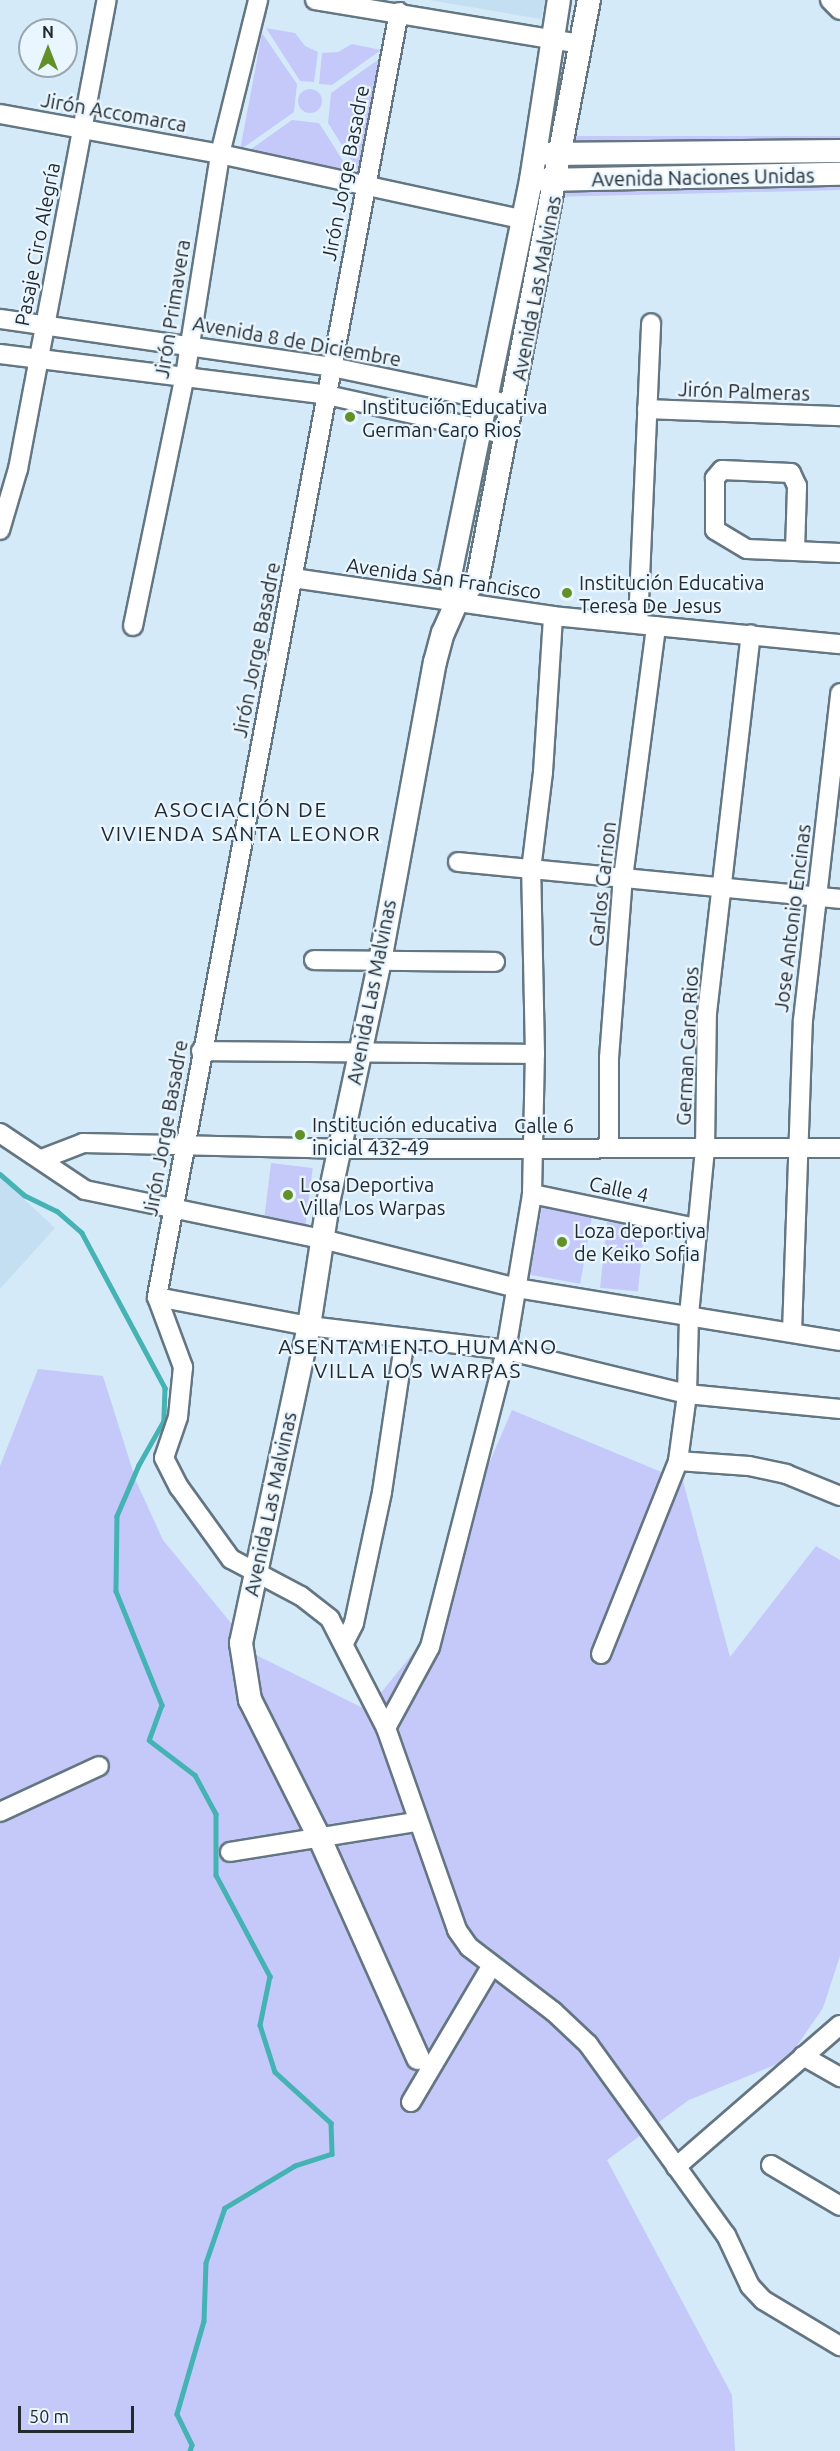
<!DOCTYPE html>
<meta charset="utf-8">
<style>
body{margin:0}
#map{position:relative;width:840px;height:2451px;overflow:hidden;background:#d5eaf9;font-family:Ubuntu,sans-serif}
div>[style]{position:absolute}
.built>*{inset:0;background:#c4dff2}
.green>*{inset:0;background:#c5c9fa;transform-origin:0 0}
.round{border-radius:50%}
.stream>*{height:4.5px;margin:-2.25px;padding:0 2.25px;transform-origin:2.25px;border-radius:2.25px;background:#45b2b3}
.roads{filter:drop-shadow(2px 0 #637682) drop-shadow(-2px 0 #637682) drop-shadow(0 2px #637682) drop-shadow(0 -2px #637682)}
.minor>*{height:18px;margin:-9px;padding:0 9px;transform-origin:9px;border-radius:9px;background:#fff}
.tertiary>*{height:22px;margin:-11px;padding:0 11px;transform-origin:11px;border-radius:11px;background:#fff}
.dots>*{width:16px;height:16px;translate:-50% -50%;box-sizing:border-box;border:3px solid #eaf6ff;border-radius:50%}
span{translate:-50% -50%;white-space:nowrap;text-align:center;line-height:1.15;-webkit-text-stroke:4.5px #eaf6ff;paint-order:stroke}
.street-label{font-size:20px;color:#222a30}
.poi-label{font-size:20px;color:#222a30}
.left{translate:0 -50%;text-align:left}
.neighbourhood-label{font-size:21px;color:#222a30;letter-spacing:1.5px}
.north{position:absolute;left:18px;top:18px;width:60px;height:60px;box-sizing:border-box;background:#eaf6ff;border:2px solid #9aa4ac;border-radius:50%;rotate:0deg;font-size:16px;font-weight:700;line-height:24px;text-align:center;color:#222a30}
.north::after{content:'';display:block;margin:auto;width:21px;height:27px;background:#609026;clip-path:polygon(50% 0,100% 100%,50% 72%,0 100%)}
.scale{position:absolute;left:18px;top:2406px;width:116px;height:27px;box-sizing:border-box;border:3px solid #222a30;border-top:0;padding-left:8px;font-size:18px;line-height:21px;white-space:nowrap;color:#222a30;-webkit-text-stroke:4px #eaf6ff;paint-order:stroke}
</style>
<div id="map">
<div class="built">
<i style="clip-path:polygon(429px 0,545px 0,541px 19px)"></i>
<i style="clip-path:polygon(0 1177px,55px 1228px,0 1289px)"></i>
</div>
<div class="green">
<i style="clip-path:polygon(266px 28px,295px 33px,305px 46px,318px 52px,314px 82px,300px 81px)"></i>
<i style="clip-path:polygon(262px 33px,297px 84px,294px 112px,240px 150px)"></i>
<i style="clip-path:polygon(352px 44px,381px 50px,332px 85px,319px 84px,322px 53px,338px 52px)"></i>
<i style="clip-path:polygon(382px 57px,366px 132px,360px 174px,328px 123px,331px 93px)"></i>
<i class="round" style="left:298px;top:89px;width:24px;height:24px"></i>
<i style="clip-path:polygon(292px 120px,319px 123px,354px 178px,240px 157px)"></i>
<i style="left:840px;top:136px;width:8px;height:283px;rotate:90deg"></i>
<i style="clip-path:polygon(840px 155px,840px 166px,581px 170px,581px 163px)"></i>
<i style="clip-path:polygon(840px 181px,840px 190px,551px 197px,550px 190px)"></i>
<i style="left:271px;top:1163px;width:42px;height:60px;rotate:7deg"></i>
<i style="left:543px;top:1201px;width:51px;height:75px;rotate:10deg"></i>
<i style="left:607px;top:1222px;width:38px;height:66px;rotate:6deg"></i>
<i style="clip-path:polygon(38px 1369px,103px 1376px,136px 1481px,163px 1540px,258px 1656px,367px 1710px,427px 1636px,462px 1526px,512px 1410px,683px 1481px,730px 1657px,816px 1546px,840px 1560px,840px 1956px,823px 2008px,787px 2060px,689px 2100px,607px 2160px,732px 2395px,735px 2451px,0 2451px,0 1466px)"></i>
</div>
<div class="stream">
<i style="left:0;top:1174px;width:32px;rotate:41deg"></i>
<i style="left:24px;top:1195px;width:37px;rotate:26deg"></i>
<i style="left:57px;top:1211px;width:33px;rotate:41deg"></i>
<i style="left:82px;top:1233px;width:176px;rotate:61.8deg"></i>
<i style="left:165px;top:1388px;width:33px;rotate:92deg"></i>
<i style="left:164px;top:1421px;width:51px;rotate:119.6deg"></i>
<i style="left:139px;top:1465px;width:56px;rotate:113.3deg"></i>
<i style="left:117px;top:1516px;width:75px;rotate:90.8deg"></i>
<i style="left:116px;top:1591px;width:123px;rotate:68deg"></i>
<i style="left:162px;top:1705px;width:37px;rotate:110deg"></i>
<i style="left:149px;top:1740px;width:58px;rotate:37.3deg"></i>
<i style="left:195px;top:1775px;width:44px;rotate:61.7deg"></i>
<i style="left:216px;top:1814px;width:61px;rotate:90deg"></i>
<i style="left:216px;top:1875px;width:115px;rotate:61.9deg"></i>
<i style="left:270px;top:1976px;width:50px;rotate:101.5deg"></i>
<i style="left:260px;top:2025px;width:49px;rotate:72.3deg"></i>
<i style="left:275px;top:2072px;width:76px;rotate:42.3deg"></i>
<i style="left:331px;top:2123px;width:31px;rotate:88deg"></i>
<i style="left:332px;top:2154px;width:39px;rotate:162deg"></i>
<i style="left:295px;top:2166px;width:82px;rotate:149deg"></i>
<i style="left:225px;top:2208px;width:58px;rotate:109.1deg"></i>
<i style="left:206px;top:2263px;width:58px;rotate:92deg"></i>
<i style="left:204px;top:2321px;width:97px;rotate:106.2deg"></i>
<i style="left:177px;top:2414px;width:34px;rotate:64deg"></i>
<i style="left:192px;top:2445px;width:6px;rotate:108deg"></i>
</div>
<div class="roads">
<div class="minor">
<i style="left:315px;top:0;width:270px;rotate:9.4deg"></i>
<i style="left:830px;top:0;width:14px;rotate:45deg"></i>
<i style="left:399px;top:12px;width:1308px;rotate:100.67deg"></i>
<i style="left:157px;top:1297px;width:75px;rotate:69.6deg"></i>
<i style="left:183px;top:1367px;width:50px;rotate:95.7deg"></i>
<i style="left:178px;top:1417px;width:43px;rotate:108.9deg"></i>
<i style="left:164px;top:1458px;width:33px;rotate:63deg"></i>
<i style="left:179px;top:1487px;width:89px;rotate:54.2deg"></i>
<i style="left:231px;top:1559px;width:79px;rotate:27.9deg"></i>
<i style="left:301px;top:1596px;width:37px;rotate:38deg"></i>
<i style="left:330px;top:1619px;width:123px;rotate:62.8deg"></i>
<i style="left:386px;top:1728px;width:214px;rotate:70.6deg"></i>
<i style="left:457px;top:1930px;width:21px;rotate:55deg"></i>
<i style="left:469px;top:1947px;width:107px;rotate:37.4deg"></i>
<i style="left:554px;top:2012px;width:47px;rotate:43.3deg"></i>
<i style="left:588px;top:2044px;width:236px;rotate:54.2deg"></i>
<i style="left:726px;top:2235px;width:56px;rotate:64.8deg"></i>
<i style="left:750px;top:2286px;width:19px;rotate:47deg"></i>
<i style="left:763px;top:2300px;width:90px;rotate:30.9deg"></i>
<i style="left:0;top:114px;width:224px;rotate:10.3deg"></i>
<i style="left:220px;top:154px;width:308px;rotate:12.2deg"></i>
<i style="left:0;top:319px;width:335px;rotate:8.2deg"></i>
<i style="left:332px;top:367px;width:186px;rotate:11.8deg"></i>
<i style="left:0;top:354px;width:330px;rotate:7.1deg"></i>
<i style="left:327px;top:395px;width:184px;rotate:12.5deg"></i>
<i style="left:647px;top:409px;width:193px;rotate:2.1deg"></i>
<i style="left:0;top:530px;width:64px;rotate:-73.6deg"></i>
<i style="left:18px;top:469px;width:477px;rotate:-79.3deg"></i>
<i style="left:795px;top:551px;width:65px;rotate:-88.2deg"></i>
<i style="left:797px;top:486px;width:14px;rotate:-115deg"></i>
<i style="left:791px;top:473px;width:69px;rotate:-177.5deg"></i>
<i style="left:722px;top:470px;width:11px;rotate:131deg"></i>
<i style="left:715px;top:478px;width:52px;rotate:90deg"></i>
<i style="left:715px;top:530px;width:37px;rotate:31deg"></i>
<i style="left:747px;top:549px;width:48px;rotate:2.4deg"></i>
<i style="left:795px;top:551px;width:45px;rotate:2.5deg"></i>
<i style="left:293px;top:578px;width:263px;rotate:8.3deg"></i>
<i style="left:553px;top:616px;width:288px;rotate:5.6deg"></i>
<i style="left:638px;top:624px;width:301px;rotate:-87.5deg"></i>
<i style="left:133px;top:626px;width:255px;rotate:-78.3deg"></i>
<i style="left:185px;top:376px;width:225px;rotate:-81deg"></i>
<i style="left:220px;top:154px;width:159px;rotate:-76.1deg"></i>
<i style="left:458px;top:862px;width:384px;rotate:5.5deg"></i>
<i style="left:314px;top:960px;width:181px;rotate:0.6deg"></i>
<i style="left:201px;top:1051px;width:334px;rotate:0.5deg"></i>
<i style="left:0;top:1133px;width:102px;rotate:33.8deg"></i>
<i style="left:85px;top:1190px;width:242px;rotate:11.7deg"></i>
<i style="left:322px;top:1239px;width:201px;rotate:14.1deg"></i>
<i style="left:517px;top:1288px;width:327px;rotate:9.3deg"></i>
<i style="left:609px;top:1147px;width:89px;rotate:-90deg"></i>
<i style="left:609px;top:1058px;width:181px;rotate:-85.6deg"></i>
<i style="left:623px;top:878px;width:254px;rotate:-82.5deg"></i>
<i style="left:42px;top:1159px;width:44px;rotate:-21.3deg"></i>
<i style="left:83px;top:1143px;width:257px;rotate:1.3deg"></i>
<i style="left:340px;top:1149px;width:500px;rotate:-0.11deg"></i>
<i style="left:532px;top:1194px;width:167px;rotate:11.7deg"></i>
<i style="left:157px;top:1297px;width:155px;rotate:10.8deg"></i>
<i style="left:309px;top:1326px;width:198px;rotate:6.9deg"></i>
<i style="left:506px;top:1350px;width:186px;rotate:13.7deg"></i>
<i style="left:687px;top:1394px;width:154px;rotate:5.6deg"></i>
<i style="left:792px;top:1332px;width:312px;rotate:-88deg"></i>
<i style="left:803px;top:1020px;width:329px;rotate:-83.5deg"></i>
<i style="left:678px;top:1461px;width:71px;rotate:4deg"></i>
<i style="left:749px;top:1466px;width:38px;rotate:12deg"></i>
<i style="left:786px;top:1474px;width:58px;rotate:22.2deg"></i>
<i style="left:344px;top:1643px;width:22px;rotate:-63deg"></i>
<i style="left:354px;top:1623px;width:134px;rotate:-77.9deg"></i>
<i style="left:382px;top:1492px;width:156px;rotate:-81.5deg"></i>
<i style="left:601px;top:1654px;width:208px;rotate:-68.2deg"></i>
<i style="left:678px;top:1461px;width:68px;rotate:-82.3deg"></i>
<i style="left:687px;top:1394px;width:79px;rotate:-88.5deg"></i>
<i style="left:689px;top:1315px;width:167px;rotate:-84.5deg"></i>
<i style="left:705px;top:1149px;width:136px;rotate:-89.2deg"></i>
<i style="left:707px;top:1013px;width:381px;rotate:-83.4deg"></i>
<i style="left:386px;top:1728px;width:92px;rotate:-61.5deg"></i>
<i style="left:430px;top:1647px;width:307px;rotate:-75.6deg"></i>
<i style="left:506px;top:1350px;width:158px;rotate:-80.5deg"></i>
<i style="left:532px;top:1194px;width:140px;rotate:-88.8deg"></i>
<i style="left:535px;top:1054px;width:184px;rotate:-91.2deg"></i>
<i style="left:531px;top:870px;width:99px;rotate:-83deg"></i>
<i style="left:543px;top:772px;width:156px;rotate:-86.3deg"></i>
<i style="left:0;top:1812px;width:109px;rotate:-24.9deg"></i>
<i style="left:230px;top:1852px;width:188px;rotate:-9.2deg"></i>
<i style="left:803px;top:2056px;width:43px;rotate:29.6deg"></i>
<i style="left:411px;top:2102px;width:159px;rotate:-59.4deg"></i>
<i style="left:771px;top:2165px;width:80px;rotate:30.7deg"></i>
<i style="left:676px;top:2167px;width:217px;rotate:-40.9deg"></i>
</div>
<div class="tertiary">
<i style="left:548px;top:154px;width:292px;rotate:-0.6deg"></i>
<i style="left:544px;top:180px;width:296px;rotate:-1.2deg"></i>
<i style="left:456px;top:604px;width:30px;rotate:-102deg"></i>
<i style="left:450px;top:575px;width:403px;rotate:-78.4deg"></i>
<i style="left:531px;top:180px;width:182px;rotate:-81.2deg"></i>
<i style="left:418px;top:2058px;width:242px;rotate:-114.1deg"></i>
<i style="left:319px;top:1837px;width:153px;rotate:-116.7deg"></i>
<i style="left:250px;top:1700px;width:58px;rotate:-99deg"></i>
<i style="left:241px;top:1643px;width:324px;rotate:-77.9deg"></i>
<i style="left:309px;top:1326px;width:124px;rotate:-81.2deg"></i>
<i style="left:328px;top:1203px;width:248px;rotate:-77.9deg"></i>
<i style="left:380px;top:961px;width:304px;rotate:-79.6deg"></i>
<i style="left:435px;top:662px;width:30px;rotate:-75deg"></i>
<i style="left:443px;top:633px;width:32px;rotate:-66deg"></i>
<i style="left:456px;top:604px;width:34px;rotate:-50deg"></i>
<i style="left:478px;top:578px;width:589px;rotate:-79.13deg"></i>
</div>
</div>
<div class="dots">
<i style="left:350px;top:417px;background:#609026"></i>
<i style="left:567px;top:593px;background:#609026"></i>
<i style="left:300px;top:1135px;background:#609026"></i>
<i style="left:288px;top:1195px;background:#609026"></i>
<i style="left:562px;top:1242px;background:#609026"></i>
</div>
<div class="street-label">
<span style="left:114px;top:112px;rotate:10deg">Jirón Accomarca</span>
<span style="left:345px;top:173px;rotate:-79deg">Jirón Jorge Basadre</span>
<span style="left:703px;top:177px;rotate:-1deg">Avenida Naciones Unidas</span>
<span style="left:37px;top:244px;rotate:-79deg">Pasaje Ciro Alegría</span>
<span style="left:536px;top:288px;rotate:-79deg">Avenida Las Malvinas</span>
<span style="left:172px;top:309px;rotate:-81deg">Jirón Primavera</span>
<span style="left:297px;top:341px;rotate:10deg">Avenida 8 de Diciembre</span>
<span style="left:744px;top:391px;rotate:2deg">Jirón Palmeras</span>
<span style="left:444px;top:578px;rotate:8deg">Avenida San Francisco</span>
<span style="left:256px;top:650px;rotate:-79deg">Jirón Jorge Basadre</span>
<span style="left:602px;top:884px;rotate:-84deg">Carlos Carrion</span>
<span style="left:792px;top:918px;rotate:-83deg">Jose Antonio Encinas</span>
<span style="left:371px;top:992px;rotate:-79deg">Avenida Las Malvinas</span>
<span style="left:687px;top:1046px;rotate:-87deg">German Caro Rios</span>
<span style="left:544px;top:1125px">Calle 6</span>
<span style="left:165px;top:1128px;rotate:-80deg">Jirón Jorge Basadre</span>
<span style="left:619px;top:1189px;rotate:12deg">Calle 4</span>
<span style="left:270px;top:1504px;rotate:-78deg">Avenida Las Malvinas</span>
</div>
<div class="poi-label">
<span class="left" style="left:362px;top:418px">Institución Educativa<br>German Caro Rios</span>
<span class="left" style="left:579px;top:594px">Institución Educativa<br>Teresa De Jesus</span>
<span class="left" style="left:312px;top:1136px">Institución educativa<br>inicial 432-49</span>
<span class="left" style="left:300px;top:1196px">Losa Deportiva<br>Villa Los Warpas</span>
<span class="left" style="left:574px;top:1242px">Loza deportiva<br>de Keiko Sofia</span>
</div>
<div class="neighbourhood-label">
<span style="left:241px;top:821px">ASOCIACIÓN DE<br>VIVIENDA SANTA LEONOR</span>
<span style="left:418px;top:1358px">ASENTAMIENTO HUMANO<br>VILLA LOS WARPAS</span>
</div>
<div class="north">N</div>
<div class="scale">50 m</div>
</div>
